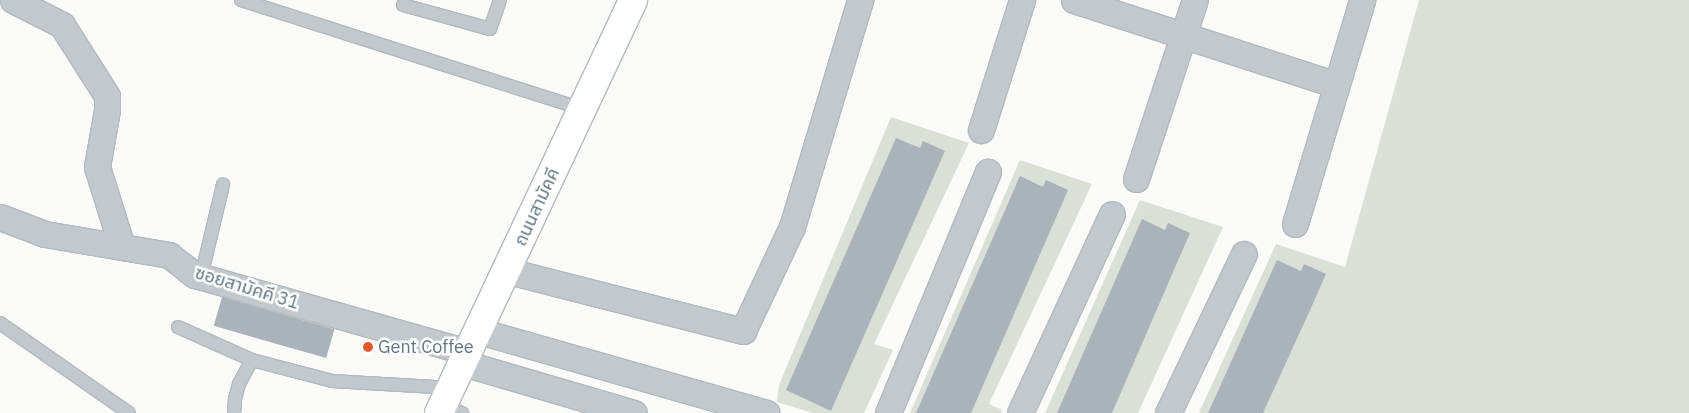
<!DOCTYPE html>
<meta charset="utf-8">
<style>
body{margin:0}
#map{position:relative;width:1689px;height:413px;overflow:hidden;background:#fafaf8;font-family:"IBM Plex Sans","Noto Sans Thai",sans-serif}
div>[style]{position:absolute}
.green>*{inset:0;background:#dadfd7}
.building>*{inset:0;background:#aab3b9;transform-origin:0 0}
.roads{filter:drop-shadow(1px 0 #b3babf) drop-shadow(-1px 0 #b3babf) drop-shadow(0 1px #b3babf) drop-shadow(0 -1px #b3babf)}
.service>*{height:12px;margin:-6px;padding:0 6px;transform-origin:6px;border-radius:6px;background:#c3c8cc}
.minor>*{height:25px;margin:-12.5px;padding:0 12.5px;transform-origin:12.5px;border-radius:12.5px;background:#c3c8cc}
.secondary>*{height:28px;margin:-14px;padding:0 14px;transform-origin:14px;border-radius:14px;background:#fff}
.dots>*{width:14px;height:14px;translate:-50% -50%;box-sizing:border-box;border:2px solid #fff;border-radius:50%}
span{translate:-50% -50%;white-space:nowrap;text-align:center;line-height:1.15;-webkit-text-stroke:5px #fff;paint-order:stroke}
.street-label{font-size:18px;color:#657683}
.poi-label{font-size:18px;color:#657683}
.left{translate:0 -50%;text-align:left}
</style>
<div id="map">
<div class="green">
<i style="clip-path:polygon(1419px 0,1689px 0,1689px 413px,1199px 413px,1276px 244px,1345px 267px)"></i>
<i style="clip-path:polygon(891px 117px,969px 143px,874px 344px,893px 350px,864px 413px,813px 413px,777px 402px,779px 385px)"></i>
<i style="clip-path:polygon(1020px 160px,1092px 184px,989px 404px,1002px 410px,1001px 413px,910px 413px)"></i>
<i style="clip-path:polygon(1140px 200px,1223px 227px,1138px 413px,1045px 413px)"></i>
</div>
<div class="building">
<i style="clip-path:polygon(896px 138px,920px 148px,923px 141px,945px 151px,831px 411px,786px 390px)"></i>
<i style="clip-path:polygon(1020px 176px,1043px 187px,1046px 180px,1068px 190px,971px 413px,916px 413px)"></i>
<i style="clip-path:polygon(1142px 219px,1165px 230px,1168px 223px,1190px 233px,1112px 413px,1057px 413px)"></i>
<i style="clip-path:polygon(1277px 260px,1301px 271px,1304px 264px,1326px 274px,1311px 308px,1263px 413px,1208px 413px)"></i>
<i style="left:222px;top:297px;width:117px;height:30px;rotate:16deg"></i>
</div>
<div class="roads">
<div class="service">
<i style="left:241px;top:0;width:358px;rotate:17.7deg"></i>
<i style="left:403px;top:5px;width:90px;rotate:15.4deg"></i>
<i style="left:490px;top:29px;width:31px;rotate:-71deg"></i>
<i style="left:201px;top:277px;width:95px;rotate:-76.6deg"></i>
<i style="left:0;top:323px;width:157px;rotate:34.9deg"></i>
<i style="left:178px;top:327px;width:81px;rotate:24deg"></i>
<i style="left:443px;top:405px;width:21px;rotate:23deg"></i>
<i style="left:234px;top:413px;width:14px;rotate:-86deg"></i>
<i style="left:235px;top:399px;width:16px;rotate:-75deg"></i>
<i style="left:239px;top:384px;width:27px;rotate:-62deg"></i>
<i style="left:252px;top:360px;width:83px;rotate:14.7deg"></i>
<i style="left:332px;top:381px;width:120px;rotate:3.3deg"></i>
</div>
<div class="minor">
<i style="left:13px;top:0;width:55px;rotate:27deg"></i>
<i style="left:62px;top:25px;width:84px;rotate:57.6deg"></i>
<i style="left:107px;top:96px;width:14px;rotate:90deg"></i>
<i style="left:107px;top:110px;width:58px;rotate:100deg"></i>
<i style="left:97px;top:167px;width:84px;rotate:72.6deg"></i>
<i style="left:1074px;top:0;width:276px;rotate:17.9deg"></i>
<i style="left:981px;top:130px;width:136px;rotate:-72.5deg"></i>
<i style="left:1136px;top:179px;width:188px;rotate:-71.8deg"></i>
<i style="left:0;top:217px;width:48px;rotate:20.7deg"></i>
<i style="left:45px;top:234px;width:126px;rotate:9.6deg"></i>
<i style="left:169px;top:255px;width:33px;rotate:38deg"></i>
<i style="left:195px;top:275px;width:284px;rotate:15.8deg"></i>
<i style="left:1295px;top:224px;width:234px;rotate:-73.3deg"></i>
<i style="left:508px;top:271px;width:243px;rotate:14.3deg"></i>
<i style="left:743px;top:331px;width:115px;rotate:-64.8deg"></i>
<i style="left:792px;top:227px;width:237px;rotate:-73.3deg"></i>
<i style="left:479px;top:331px;width:299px;rotate:15.9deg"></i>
<i style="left:463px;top:363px;width:178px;rotate:16.3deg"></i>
<i style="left:888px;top:413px;width:261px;rotate:-67.5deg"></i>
<i style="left:1020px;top:413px;width:219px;rotate:-65.2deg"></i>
<i style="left:1168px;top:413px;width:176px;rotate:-64.5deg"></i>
</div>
<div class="secondary">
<i style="left:439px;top:413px;width:456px;rotate:-64.8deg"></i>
</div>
</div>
<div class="dots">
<i style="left:368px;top:347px;background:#e4572e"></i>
</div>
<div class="street-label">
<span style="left:537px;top:207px;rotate:-65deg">ถนนสามัคคี</span>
<span style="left:247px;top:288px;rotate:17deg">ซอยสามัคคี 31</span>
</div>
<div class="poi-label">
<span class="left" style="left:378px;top:347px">Gent Coffee</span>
</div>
</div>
